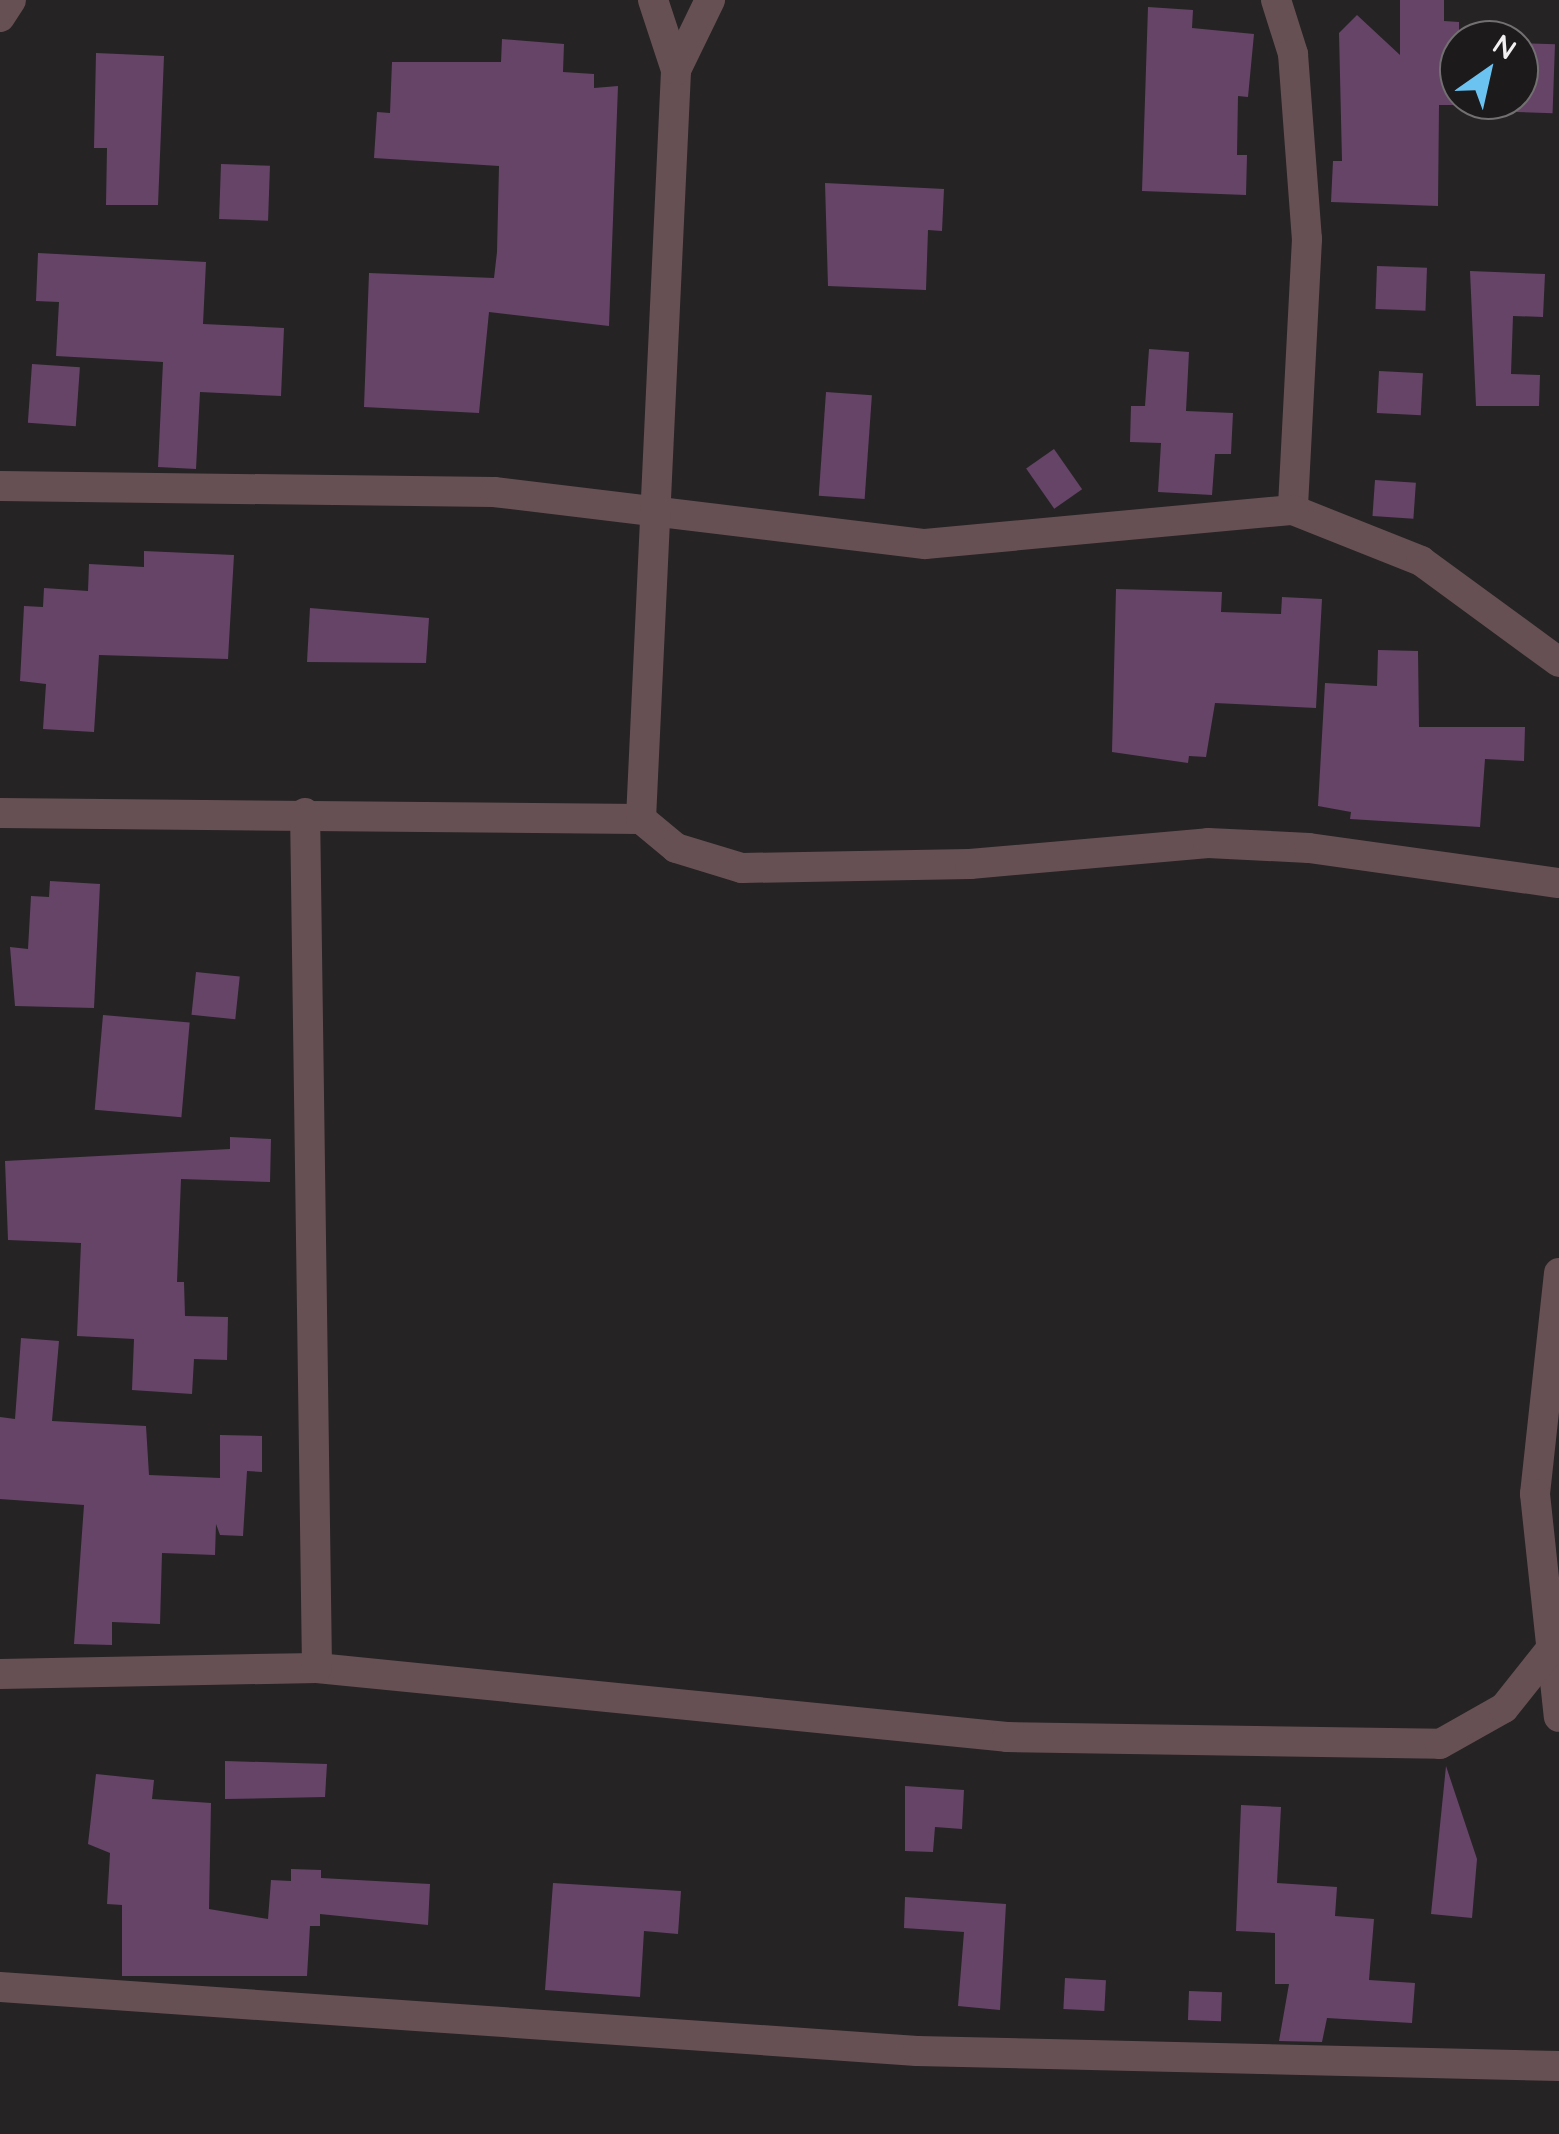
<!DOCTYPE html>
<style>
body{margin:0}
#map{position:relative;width:1559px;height:2134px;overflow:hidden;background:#262325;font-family:Quicksand,sans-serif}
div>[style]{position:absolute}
.building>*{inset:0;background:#654467;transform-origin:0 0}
.minor>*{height:30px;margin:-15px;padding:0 15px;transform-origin:15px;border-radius:15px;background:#675053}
span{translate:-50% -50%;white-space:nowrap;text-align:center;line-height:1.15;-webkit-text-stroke:8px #1d1a1b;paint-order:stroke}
.north{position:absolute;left:1439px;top:20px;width:100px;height:100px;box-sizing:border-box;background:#1d1a1b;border:2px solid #727071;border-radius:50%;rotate:34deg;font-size:28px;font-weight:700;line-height:40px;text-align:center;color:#f2f0f1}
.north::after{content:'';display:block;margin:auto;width:35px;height:45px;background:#6bc3f2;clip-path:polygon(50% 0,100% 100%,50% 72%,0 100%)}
</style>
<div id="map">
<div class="building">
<i style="clip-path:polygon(1400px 0,1444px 0,1444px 21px,1459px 22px,1459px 105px,1439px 105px,1438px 206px,1331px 202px,1333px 161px,1342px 161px,1339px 33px,1357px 15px,1400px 55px)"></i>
<i style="clip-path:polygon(1148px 7px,1193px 10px,1192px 28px,1254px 34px,1248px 97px,1238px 96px,1237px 155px,1247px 155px,1246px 195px,1142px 191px)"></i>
<i style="clip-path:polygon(502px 39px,564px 44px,563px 72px,594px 74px,594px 88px,618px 86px,609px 326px,489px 312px,479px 413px,364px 407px,369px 273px,494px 278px,497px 252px,499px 166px,374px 158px,377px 112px,390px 113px,392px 62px,501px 62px)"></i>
<i style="left:1519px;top:43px;width:36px;height:69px;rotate:2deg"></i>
<i style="clip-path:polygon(96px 53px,164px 56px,158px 205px,106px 205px,107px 148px,94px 148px)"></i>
<i style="left:221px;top:164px;width:49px;height:55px;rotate:2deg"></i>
<i style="clip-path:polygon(825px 183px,944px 189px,942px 231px,928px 230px,926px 290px,828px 286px)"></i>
<i style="clip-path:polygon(38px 253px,206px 262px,203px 324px,284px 328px,281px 396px,200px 392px,196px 469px,158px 467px,163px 362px,56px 356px,59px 302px,36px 301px)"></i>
<i style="left:1377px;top:266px;width:50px;height:43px;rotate:2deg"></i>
<i style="clip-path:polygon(1470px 271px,1545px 274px,1543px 317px,1513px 316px,1511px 374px,1540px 375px,1539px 406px,1476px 406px)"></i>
<i style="clip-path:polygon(1149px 349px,1189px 352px,1186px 411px,1233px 413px,1231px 454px,1215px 454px,1212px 495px,1158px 492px,1161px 443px,1130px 442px,1131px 406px,1145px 406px)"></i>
<i style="left:32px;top:364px;width:48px;height:59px;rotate:4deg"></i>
<i style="left:1379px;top:371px;width:44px;height:42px;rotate:3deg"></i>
<i style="left:826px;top:392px;width:46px;height:104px;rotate:4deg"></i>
<i style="left:1054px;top:449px;width:49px;height:34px;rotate:55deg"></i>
<i style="left:1375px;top:480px;width:41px;height:36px;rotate:4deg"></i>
<i style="clip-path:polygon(144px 551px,234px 555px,228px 659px,99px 655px,94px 732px,43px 729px,46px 684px,20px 681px,24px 606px,43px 607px,44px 588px,88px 591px,89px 564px,144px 567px)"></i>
<i style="clip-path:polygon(1116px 589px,1222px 592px,1221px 612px,1281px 614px,1282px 597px,1322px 599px,1316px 708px,1215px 703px,1206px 757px,1189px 756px,1188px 763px,1112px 752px)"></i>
<i style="clip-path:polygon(310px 608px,429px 618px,426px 663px,307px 662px)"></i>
<i style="clip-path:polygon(1378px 650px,1418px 651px,1419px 727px,1525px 727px,1524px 761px,1485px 759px,1480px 827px,1350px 819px,1351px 812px,1318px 806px,1325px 683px,1377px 686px)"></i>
<i style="clip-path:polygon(50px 881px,100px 884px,94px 1008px,15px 1006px,10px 947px,28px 949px,31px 896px,49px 897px)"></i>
<i style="left:196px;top:972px;width:44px;height:43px;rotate:6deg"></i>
<i style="left:103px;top:1015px;width:87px;height:95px;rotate:5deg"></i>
<i style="clip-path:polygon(230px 1137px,271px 1139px,270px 1182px,181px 1179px,177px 1282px,184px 1282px,185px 1316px,228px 1317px,227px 1360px,194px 1359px,192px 1394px,132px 1390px,134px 1339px,77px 1336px,81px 1243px,8px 1240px,5px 1161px,230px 1149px)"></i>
<i style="clip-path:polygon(21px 1338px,59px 1341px,52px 1421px,146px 1426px,149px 1475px,220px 1478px,220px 1435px,262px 1436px,262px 1472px,247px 1471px,243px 1536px,220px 1535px,216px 1524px,215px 1555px,162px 1553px,160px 1624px,112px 1622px,112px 1645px,74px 1644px,84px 1505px,0 1499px,0 1417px,15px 1419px)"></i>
<i style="clip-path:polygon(225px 1761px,327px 1764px,325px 1797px,225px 1799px)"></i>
<i style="clip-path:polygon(1446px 1766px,1477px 1859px,1472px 1918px,1431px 1914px)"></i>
<i style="clip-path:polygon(96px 1774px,154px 1780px,152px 1799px,211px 1803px,209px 1909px,268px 1919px,271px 1880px,291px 1881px,291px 1869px,321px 1870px,321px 1878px,430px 1884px,428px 1925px,320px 1914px,320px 1926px,310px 1926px,307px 1976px,122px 1976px,122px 1905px,107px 1904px,110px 1853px,88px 1844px)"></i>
<i style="clip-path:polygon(905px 1786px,964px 1790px,962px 1829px,935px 1827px,933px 1852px,905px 1851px)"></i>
<i style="clip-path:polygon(1241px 1805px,1281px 1807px,1277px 1883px,1337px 1887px,1335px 1916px,1374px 1919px,1369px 1980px,1415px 1983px,1412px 2023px,1327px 2018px,1322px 2042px,1279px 2041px,1289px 1984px,1275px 1984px,1275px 1933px,1236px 1931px)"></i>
<i style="clip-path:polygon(553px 1883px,681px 1891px,678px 1934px,644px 1931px,640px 1997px,545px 1990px)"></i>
<i style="clip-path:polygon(905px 1897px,1006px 1904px,1000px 2010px,958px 2006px,964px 1932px,904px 1928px)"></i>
<i style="left:1065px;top:1978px;width:41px;height:31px;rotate:3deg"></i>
<i style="left:1189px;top:1991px;width:33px;height:29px;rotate:2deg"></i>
</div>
<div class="minor">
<i style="left:653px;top:0;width:74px;rotate:71.8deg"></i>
<i style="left:1276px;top:0;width:57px;rotate:72.5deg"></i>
<i style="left:1293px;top:54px;width:186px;rotate:85.7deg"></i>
<i style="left:1307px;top:239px;width:271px;rotate:93deg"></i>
<i style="left:1293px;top:510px;width:138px;rotate:21.7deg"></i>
<i style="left:1421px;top:561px;width:171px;rotate:36.2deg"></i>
<i style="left:0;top:17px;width:20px;rotate:-57deg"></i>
<i style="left:0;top:486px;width:494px;rotate:0.7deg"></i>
<i style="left:494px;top:492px;width:434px;rotate:6.9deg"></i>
<i style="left:925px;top:544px;width:370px;rotate:-5.3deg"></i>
<i style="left:0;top:813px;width:641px;rotate:0.54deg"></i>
<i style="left:641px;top:819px;width:45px;rotate:39.6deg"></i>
<i style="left:676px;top:848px;width:69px;rotate:16.9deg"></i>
<i style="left:742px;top:868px;width:228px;rotate:-1deg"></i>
<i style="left:970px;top:864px;width:239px;rotate:-5deg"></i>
<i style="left:1208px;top:843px;width:101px;rotate:2.8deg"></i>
<i style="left:1309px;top:848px;width:252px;rotate:8deg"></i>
<i style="left:641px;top:819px;width:750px;rotate:-87.32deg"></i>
<i style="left:676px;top:70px;width:78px;rotate:-64.1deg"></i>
<i style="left:1559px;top:1273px;width:222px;rotate:96.2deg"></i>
<i style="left:1535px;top:1494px;width:224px;rotate:83.9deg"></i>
<i style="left:317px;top:1668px;width:693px;rotate:5.71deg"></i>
<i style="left:1007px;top:1737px;width:433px;rotate:0.9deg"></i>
<i style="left:1440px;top:1744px;width:73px;rotate:-29.4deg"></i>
<i style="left:1504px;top:1708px;width:75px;rotate:-51.5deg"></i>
<i style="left:0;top:1674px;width:317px;rotate:-1.1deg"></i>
<i style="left:317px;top:1668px;width:855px;rotate:-90.8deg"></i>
<i style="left:0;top:1987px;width:919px;rotate:3.99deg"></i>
<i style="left:917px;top:2051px;width:642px;rotate:1.34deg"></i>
</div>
<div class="north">N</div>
</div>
